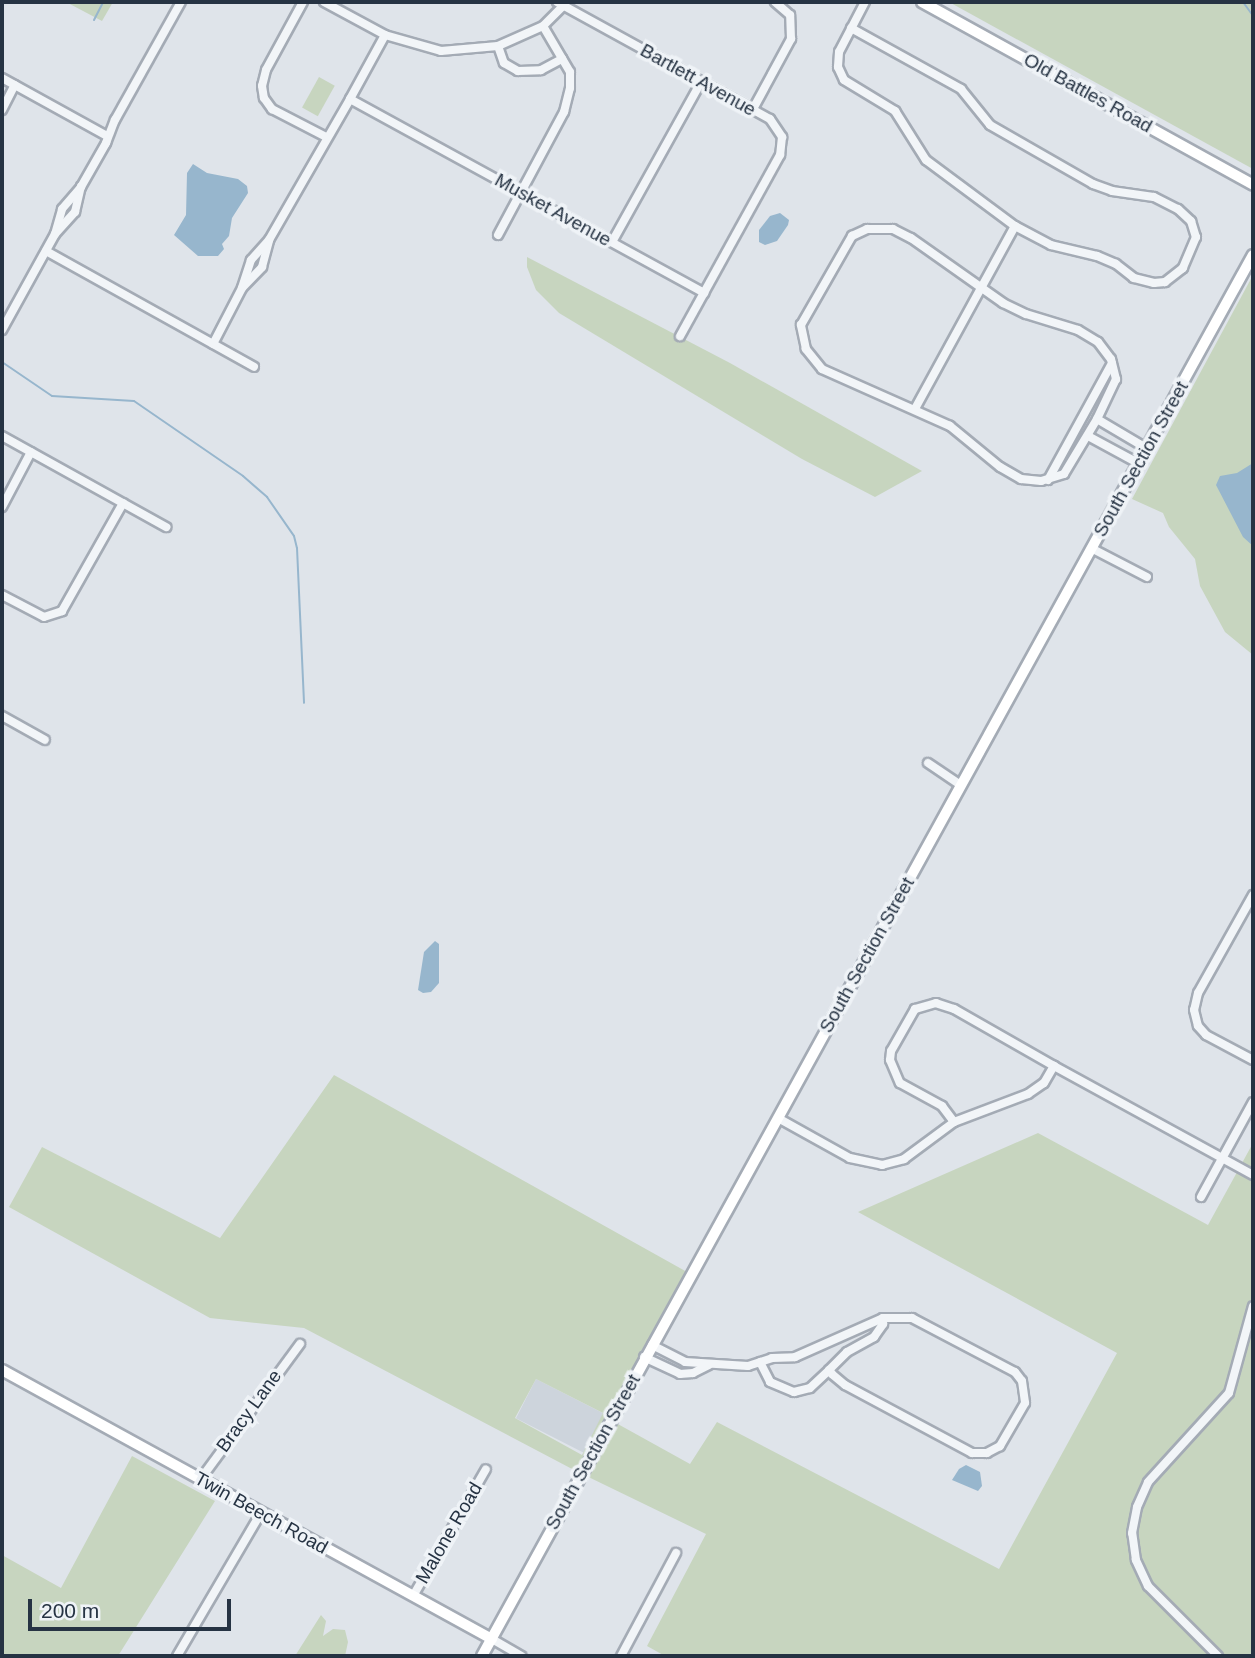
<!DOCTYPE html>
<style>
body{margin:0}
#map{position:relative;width:1255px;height:1658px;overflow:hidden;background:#dfe4ea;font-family:Arial,sans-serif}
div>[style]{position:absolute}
.built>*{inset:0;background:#cdd4dc;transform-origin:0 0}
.green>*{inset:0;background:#c7d5bf;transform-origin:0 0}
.water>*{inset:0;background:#97b6cd}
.stream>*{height:2px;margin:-1px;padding:0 1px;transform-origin:1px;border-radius:1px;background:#97b6cd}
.roads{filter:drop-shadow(2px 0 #a4abb5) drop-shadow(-2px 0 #a4abb5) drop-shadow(0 2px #a4abb5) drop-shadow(0 -2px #a4abb5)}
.street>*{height:8px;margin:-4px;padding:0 4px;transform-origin:4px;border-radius:4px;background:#f2f5f8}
.secondary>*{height:10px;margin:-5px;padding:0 5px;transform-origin:5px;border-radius:5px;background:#fff}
span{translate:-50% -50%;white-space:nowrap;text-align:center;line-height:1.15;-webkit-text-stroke:7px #eff3f7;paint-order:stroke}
.street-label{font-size:19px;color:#263343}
.frame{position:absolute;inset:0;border:4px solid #263343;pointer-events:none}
.scale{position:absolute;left:28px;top:1599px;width:203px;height:32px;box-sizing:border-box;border:4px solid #263343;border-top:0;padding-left:9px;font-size:21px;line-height:24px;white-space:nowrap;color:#263343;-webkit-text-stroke:5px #eff3f7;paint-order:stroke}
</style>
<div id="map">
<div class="built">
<i style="left:536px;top:1379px;width:76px;height:44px;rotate:27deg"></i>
</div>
<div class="green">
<i style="clip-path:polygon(66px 2px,113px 2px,102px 21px)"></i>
<i style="clip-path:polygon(949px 2px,1253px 2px,1253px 169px)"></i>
<i style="left:319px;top:77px;width:18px;height:35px;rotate:29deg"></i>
<i style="clip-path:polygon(527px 257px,730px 363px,922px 471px,875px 497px,802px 459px,559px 313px,536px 290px,527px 267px)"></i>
<i style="clip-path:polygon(1253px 275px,1253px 655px,1225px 632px,1200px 586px,1195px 559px,1169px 527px,1163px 513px,1132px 499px)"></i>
<i style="clip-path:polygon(evenodd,334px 1075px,696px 1277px,616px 1423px,690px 1464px,717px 1422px,999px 1569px,1117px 1353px,858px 1212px,1038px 1133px,1208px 1225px,1253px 1143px,1253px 1656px,665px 1656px,647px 1646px,706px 1534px,574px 1470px,304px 1328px,210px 1318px,9px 1207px,42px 1147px,220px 1238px,334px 1075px,536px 1379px,603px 1413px,582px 1455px,515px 1418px,536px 1379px)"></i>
<i style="clip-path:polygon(132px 1456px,215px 1501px,118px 1656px,2px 1656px,2px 1555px,61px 1588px)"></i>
<i style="clip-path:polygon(321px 1615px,326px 1621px,323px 1636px,333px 1629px,345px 1630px,348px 1642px,345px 1656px,295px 1656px)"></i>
</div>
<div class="water">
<i style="clip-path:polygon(193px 164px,207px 173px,238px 179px,247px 186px,248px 193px,232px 218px,229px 236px,222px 244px,224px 249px,218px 256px,198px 256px,174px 235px,186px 215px,187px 173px)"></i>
<i style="clip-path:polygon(780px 213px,789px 220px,788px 225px,777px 241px,765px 245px,759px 242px,759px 230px,770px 216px)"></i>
<i style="clip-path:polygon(1253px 463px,1253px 546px,1243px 537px,1216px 485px,1220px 476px,1237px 473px)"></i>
<i style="clip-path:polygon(435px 941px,439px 944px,439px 983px,431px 992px,423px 993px,418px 990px,424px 952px)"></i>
<i style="clip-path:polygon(966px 1465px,980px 1472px,982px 1486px,978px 1491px,952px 1480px,959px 1469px)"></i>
</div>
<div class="stream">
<i style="left:1243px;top:2px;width:17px;rotate:54deg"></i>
<i style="left:94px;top:20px;width:20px;rotate:-63deg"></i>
<i style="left:2px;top:362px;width:60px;rotate:34.2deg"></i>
<i style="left:52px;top:396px;width:82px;rotate:3.5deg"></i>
<i style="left:134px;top:401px;width:132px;rotate:34.5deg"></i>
<i style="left:243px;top:476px;width:32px;rotate:41deg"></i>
<i style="left:267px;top:497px;width:47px;rotate:55.3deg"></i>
<i style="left:294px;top:536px;width:12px;rotate:76deg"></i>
<i style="left:297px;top:548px;width:155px;rotate:87.4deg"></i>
</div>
<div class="roads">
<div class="street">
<i style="left:303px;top:2px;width:77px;rotate:118.6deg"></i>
<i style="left:266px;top:70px;width:16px;rotate:104deg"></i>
<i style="left:262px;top:86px;width:12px;rotate:81deg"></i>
<i style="left:264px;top:98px;width:14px;rotate:54deg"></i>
<i style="left:272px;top:109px;width:61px;rotate:27.4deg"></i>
<i style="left:324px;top:2px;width:69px;rotate:28.4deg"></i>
<i style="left:385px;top:35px;width:58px;rotate:15.9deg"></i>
<i style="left:441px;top:51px;width:57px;rotate:-5deg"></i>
<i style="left:498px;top:46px;width:49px;rotate:-24deg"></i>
<i style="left:543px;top:26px;width:31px;rotate:-45deg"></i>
<i style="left:557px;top:2px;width:243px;rotate:28.8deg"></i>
<i style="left:770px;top:119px;width:22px;rotate:56deg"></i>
<i style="left:782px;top:137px;width:18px;rotate:96deg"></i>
<i style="left:780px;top:155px;width:207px;rotate:118.9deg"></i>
<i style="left:865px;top:2px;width:56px;rotate:117.5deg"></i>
<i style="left:839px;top:52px;width:15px;rotate:94deg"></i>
<i style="left:838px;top:67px;width:14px;rotate:65deg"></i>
<i style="left:844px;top:80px;width:60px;rotate:31.3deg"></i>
<i style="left:895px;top:111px;width:58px;rotate:57.7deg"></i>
<i style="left:926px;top:160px;width:111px;rotate:36.6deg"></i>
<i style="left:1015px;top:226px;width:209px;rotate:118.7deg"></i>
<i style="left:851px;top:28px;width:126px;rotate:29deg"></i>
<i style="left:961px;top:89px;width:46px;rotate:51.1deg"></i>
<i style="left:990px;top:125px;width:119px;rotate:29.8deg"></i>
<i style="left:1093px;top:184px;width:20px;rotate:20deg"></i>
<i style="left:1112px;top:191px;width:42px;rotate:8.1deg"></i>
<i style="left:1154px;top:197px;width:27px;rotate:27deg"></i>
<i style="left:1178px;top:209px;width:18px;rotate:43deg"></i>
<i style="left:1191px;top:221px;width:17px;rotate:73deg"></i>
<i style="left:1196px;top:237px;width:34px;rotate:113deg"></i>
<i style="left:1183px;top:268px;width:23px;rotate:142deg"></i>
<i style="left:1165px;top:282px;width:11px;rotate:175deg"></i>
<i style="left:1154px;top:283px;width:21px;rotate:-166deg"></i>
<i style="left:1134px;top:278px;width:23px;rotate:-142deg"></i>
<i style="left:1116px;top:264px;width:21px;rotate:-157deg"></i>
<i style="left:1097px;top:256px;width:47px;rotate:-166.6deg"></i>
<i style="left:1051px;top:245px;width:41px;rotate:-152.2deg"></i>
<i style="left:498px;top:46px;width:18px;rotate:71deg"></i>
<i style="left:504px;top:63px;width:16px;rotate:30deg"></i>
<i style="left:518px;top:71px;width:23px;rotate:-2deg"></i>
<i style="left:541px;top:70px;width:24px;rotate:-28deg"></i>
<i style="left:2px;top:78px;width:120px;rotate:28.9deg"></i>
<i style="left:350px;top:99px;width:73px;rotate:-61.3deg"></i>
<i style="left:753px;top:109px;width:80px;rotate:-61.5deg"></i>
<i style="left:791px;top:39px;width:24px;rotate:-92deg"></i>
<i style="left:790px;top:15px;width:20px;rotate:-139deg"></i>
<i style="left:2px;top:110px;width:28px;rotate:-63deg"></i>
<i style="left:55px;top:234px;width:26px;rotate:-74deg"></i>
<i style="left:62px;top:209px;width:29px;rotate:-49deg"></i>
<i style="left:81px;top:187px;width:51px;rotate:-60.4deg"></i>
<i style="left:106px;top:143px;width:25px;rotate:-69deg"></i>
<i style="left:115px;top:120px;width:135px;rotate:-60.8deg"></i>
<i style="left:498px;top:235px;width:140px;rotate:-61.8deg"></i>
<i style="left:564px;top:112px;width:25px;rotate:-76deg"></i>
<i style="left:570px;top:88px;width:16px;rotate:-90deg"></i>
<i style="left:570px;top:72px;width:53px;rotate:-120.4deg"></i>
<i style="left:269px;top:240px;width:27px;rotate:132deg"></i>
<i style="left:251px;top:260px;width:29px;rotate:108deg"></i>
<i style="left:242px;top:288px;width:29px;rotate:-46deg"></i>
<i style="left:262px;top:267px;width:28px;rotate:-75deg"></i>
<i style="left:269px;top:240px;width:163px;rotate:-60.1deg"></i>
<i style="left:350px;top:99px;width:404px;rotate:28.7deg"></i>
<i style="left:612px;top:242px;width:183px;rotate:-60.9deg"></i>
<i style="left:46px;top:251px;width:238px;rotate:29.1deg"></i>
<i style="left:2px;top:330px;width:110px;rotate:-61.1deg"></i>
<i style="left:55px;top:234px;width:30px;rotate:-48deg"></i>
<i style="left:75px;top:212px;width:26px;rotate:-77deg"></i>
<i style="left:213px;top:344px;width:63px;rotate:-62.6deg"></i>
<i style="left:1097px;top:419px;width:64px;rotate:121deg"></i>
<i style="left:1064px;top:474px;width:24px;rotate:163deg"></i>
<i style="left:1041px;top:481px;width:20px;rotate:-174deg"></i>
<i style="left:1021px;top:479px;width:24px;rotate:-150deg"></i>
<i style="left:1000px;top:467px;width:65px;rotate:-140.6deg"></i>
<i style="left:950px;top:426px;width:140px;rotate:-156deg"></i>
<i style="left:822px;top:369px;width:26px;rotate:-129deg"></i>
<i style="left:806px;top:349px;width:25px;rotate:-102deg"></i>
<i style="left:801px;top:325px;width:103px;rotate:-60.2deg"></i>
<i style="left:852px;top:236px;width:17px;rotate:-25deg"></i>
<i style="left:867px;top:229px;width:26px"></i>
<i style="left:893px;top:229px;width:20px;rotate:27deg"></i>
<i style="left:911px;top:238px;width:113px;rotate:35.2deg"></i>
<i style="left:1003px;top:303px;width:25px;rotate:26deg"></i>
<i style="left:1026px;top:314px;width:54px;rotate:17.1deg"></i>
<i style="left:1078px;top:330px;width:23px;rotate:31deg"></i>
<i style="left:1098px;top:342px;width:21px;rotate:53deg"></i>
<i style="left:1111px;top:359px;width:21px;rotate:76deg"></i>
<i style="left:1116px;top:379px;width:44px;rotate:115.4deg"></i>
<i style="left:1097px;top:419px;width:57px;rotate:30.6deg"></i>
<i style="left:2px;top:436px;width:188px;rotate:29deg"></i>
<i style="left:1088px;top:436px;width:57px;rotate:28.4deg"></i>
<i style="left:1048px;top:480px;width:133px;rotate:-61.3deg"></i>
<i style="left:2px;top:507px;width:62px;rotate:-62.2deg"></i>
<i style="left:1091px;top:548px;width:63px;rotate:27.4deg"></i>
<i style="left:2px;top:595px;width:47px;rotate:27.6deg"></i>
<i style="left:44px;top:617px;width:19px;rotate:-18deg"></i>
<i style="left:62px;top:611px;width:124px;rotate:-60.5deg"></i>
<i style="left:2px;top:716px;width:49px;rotate:29.2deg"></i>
<i style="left:928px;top:763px;width:40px;rotate:34deg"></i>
<i style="left:1253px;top:895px;width:112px;rotate:119.3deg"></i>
<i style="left:1198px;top:993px;width:17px;rotate:103deg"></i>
<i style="left:1194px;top:1010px;width:16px;rotate:76deg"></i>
<i style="left:1198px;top:1026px;width:12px;rotate:48deg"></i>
<i style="left:1206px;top:1035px;width:53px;rotate:28deg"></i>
<i style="left:1054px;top:1066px;width:227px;rotate:28.7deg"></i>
<i style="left:778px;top:1118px;width:82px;rotate:29.1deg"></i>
<i style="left:850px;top:1158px;width:33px;rotate:12deg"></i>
<i style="left:882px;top:1165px;width:23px;rotate:-15deg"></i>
<i style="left:904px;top:1159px;width:62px;rotate:-36.5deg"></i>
<i style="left:954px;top:1122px;width:79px;rotate:-20.7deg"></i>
<i style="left:1028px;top:1094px;width:19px;rotate:-35deg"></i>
<i style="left:1044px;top:1083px;width:20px;rotate:-60deg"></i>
<i style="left:1054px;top:1066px;width:115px;rotate:-150.3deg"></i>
<i style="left:954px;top:1009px;width:19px;rotate:-162deg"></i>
<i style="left:936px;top:1003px;width:22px;rotate:164deg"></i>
<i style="left:915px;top:1009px;width:48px;rotate:119.7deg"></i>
<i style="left:891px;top:1051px;width:9px;rotate:96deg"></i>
<i style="left:890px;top:1060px;width:25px;rotate:67deg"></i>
<i style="left:900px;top:1083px;width:48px;rotate:28.7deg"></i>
<i style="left:942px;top:1106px;width:20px;rotate:53deg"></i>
<i style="left:1201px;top:1197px;width:108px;rotate:-61.3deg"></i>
<i style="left:652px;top:1345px;width:37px;rotate:27deg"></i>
<i style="left:685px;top:1362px;width:63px;rotate:3.6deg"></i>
<i style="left:748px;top:1366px;width:25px;rotate:-18deg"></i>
<i style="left:772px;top:1358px;width:23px;rotate:-2deg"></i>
<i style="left:795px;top:1357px;width:96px;rotate:-23.9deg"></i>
<i style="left:883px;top:1318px;width:29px"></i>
<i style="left:912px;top:1318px;width:116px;rotate:27.7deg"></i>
<i style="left:1015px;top:1372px;width:11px;rotate:52deg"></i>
<i style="left:1022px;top:1381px;width:22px;rotate:82deg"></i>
<i style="left:1025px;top:1403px;width:50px;rotate:120.2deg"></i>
<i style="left:1000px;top:1446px;width:15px;rotate:152deg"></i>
<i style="left:987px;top:1453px;width:15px;rotate:180deg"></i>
<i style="left:972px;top:1453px;width:144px;rotate:-151.8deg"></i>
<i style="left:845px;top:1385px;width:17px;rotate:-140deg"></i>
<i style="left:832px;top:1374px;width:5px;rotate:-127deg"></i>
<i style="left:829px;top:1370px;width:25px;rotate:-45deg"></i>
<i style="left:847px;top:1352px;width:31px;rotate:-29deg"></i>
<i style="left:874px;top:1337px;width:16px;rotate:-55deg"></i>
<i style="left:883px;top:1324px;width:6px;rotate:-90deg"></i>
<i style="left:644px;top:1357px;width:40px;rotate:25deg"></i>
<i style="left:680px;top:1374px;width:13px;rotate:-4deg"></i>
<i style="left:693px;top:1373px;width:18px;rotate:-27deg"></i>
<i style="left:760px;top:1362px;width:22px;rotate:63deg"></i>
<i style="left:770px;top:1382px;width:26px;rotate:23deg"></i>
<i style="left:794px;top:1392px;width:16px;rotate:-14deg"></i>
<i style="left:810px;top:1388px;width:26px;rotate:-43deg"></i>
<i style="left:200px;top:1480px;width:169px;rotate:-53.7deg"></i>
<i style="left:413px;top:1596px;width:146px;rotate:-60.1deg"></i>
<i style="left:492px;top:1639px;width:34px;rotate:30deg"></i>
<i style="left:177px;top:1656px;width:166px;rotate:-59.6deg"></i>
<i style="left:621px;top:1656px;width:117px;rotate:-61.9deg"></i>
<i style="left:1218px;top:1656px;width:99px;rotate:-135deg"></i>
<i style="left:1148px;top:1586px;width:29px;rotate:-115deg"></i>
<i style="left:1136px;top:1560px;width:27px;rotate:-98deg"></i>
<i style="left:1132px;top:1533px;width:26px;rotate:-79deg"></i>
<i style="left:1137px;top:1507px;width:27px;rotate:-66deg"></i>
<i style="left:1148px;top:1482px;width:120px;rotate:-47.7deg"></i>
<i style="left:1229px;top:1393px;width:90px;rotate:-74.6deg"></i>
</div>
<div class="secondary">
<i style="left:922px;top:2px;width:378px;rotate:28.9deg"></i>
<i style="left:2px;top:1370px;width:559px;rotate:28.77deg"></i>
<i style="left:482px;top:1656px;width:1599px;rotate:-61.18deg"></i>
</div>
</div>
<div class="street-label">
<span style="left:698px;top:80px;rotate:29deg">Bartlett Avenue</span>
<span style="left:1088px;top:93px;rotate:29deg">Old Battles Road</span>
<span style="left:553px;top:210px;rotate:29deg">Musket Avenue</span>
<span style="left:1141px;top:459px;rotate:-61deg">South Section Street</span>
<span style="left:867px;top:955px;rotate:-61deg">South Section Street</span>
<span style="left:249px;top:1411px;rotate:-54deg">Bracy Lane</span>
<span style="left:593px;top:1452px;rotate:-61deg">South Section Street</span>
<span style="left:261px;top:1513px;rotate:29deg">Twin Beech Road</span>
<span style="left:449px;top:1533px;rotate:-60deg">Malone Road</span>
</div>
<div class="frame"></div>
<div class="scale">200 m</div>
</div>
